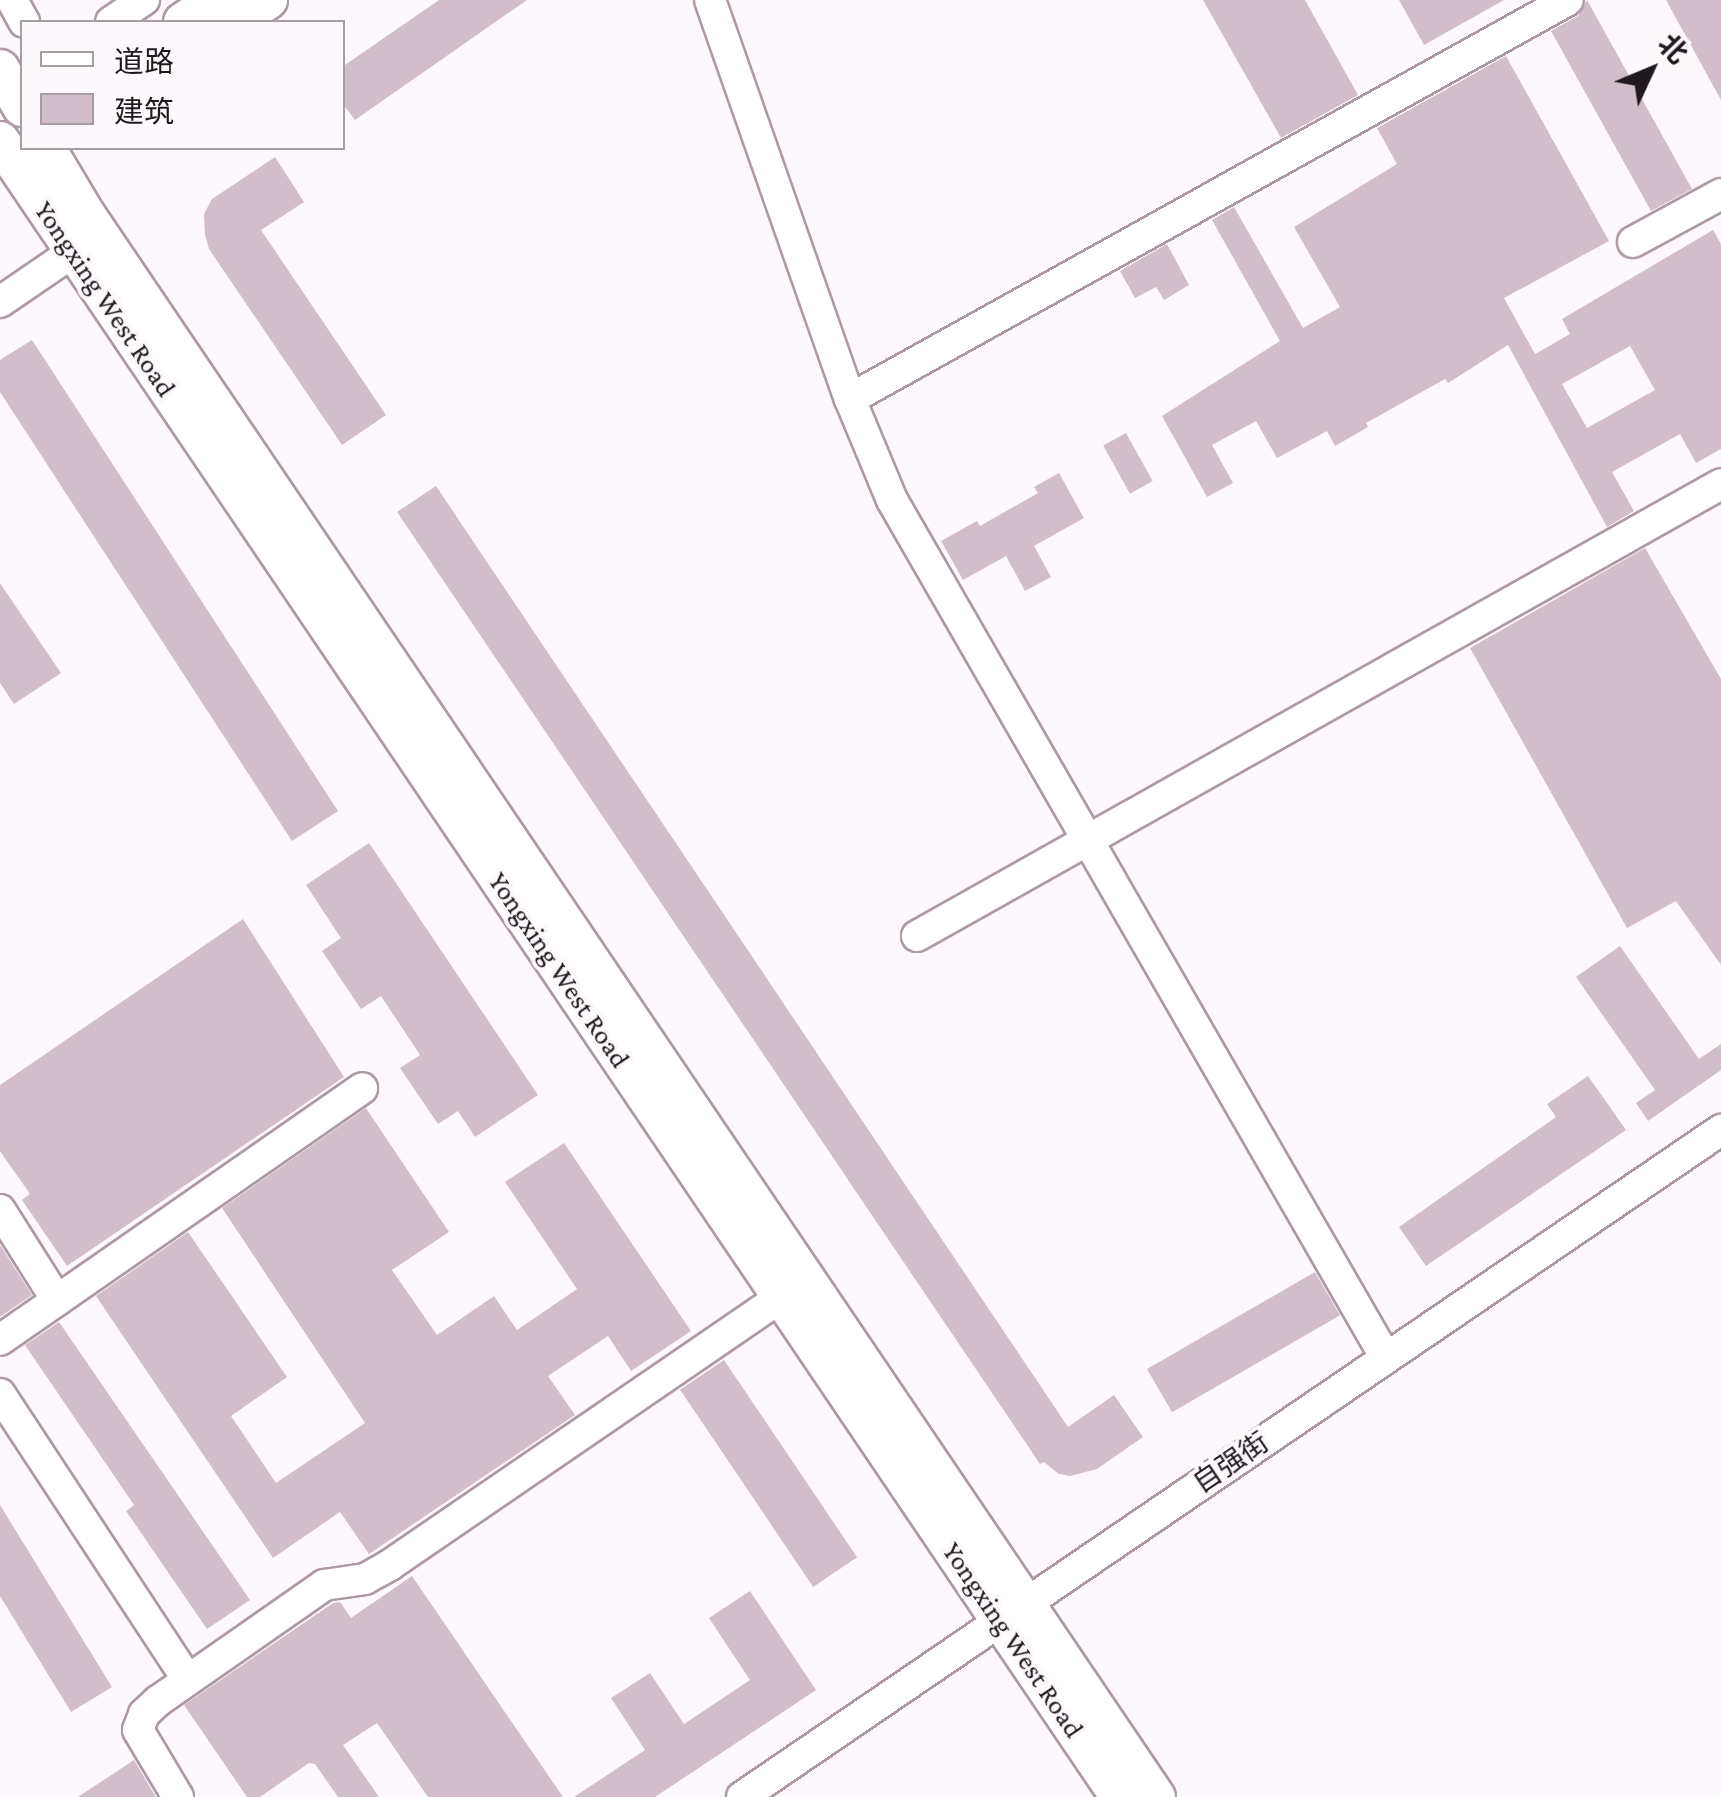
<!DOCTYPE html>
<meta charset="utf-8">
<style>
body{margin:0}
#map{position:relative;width:1721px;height:1797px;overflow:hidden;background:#fcf8fb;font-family:"Crimson Pro","Noto Sans SC",serif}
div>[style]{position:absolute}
.building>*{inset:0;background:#d2becb;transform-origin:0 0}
.roads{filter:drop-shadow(2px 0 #ad99a6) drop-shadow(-2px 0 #ad99a6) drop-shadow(0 2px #ad99a6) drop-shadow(0 -2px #ad99a6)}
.minor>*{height:30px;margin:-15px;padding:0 15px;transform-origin:15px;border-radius:15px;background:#fff}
.major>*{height:38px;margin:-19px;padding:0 19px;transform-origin:19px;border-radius:19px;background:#fff}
span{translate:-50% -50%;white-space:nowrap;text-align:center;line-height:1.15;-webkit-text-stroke:8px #fcf8fb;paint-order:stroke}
.street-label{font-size:28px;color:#1f181d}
.legend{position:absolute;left:20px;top:20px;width:325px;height:130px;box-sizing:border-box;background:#fcf8fb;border:2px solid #a49ea2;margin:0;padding:12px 18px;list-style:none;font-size:30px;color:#1f181d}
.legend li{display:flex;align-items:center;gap:20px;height:50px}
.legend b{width:50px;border:2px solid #a49ea2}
.north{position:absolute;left:1601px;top:20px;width:100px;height:100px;-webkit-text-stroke:8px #fcf8fb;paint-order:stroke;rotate:46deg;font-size:28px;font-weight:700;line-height:40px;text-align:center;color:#1f181d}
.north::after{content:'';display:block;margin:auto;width:35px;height:45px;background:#1f181d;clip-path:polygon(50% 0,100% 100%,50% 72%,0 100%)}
</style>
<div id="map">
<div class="building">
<i style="clip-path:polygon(439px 0,527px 0,355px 120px,342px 103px,342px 67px)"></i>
<i style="clip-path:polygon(1203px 0,1305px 0,1358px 95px,1281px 138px)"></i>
<i style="clip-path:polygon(1399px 0,1504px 0,1424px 45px)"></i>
<i style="clip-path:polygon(1587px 0,1692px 189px,1651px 211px,1551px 31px,1578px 16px)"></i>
<i style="clip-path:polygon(1666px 0,1721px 0,1721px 100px)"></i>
<i style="clip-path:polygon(evenodd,1506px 56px,1609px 241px,1504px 298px,1535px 354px,1570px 334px,1562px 319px,1713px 230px,1721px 244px,1721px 449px,1696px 463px,1680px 434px,1612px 472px,1634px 511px,1607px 527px,1508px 345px,1448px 383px,1445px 379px,1366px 423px,1368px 427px,1335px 446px,1327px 431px,1277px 458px,1256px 421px,1212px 445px,1233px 483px,1207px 497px,1162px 416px,1280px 341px,1212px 220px,1234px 207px,1303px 328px,1340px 307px,1294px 227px,1397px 164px,1377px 128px,1506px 56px,1630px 346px,1655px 390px,1587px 428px,1562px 384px,1630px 346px)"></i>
<i style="clip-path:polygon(275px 157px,304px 202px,261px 230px,386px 415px,342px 445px,209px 249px,205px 235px,204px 214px,212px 199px)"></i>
<i style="clip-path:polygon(1167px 244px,1189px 285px,1164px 300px,1156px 287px,1135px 298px,1120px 271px)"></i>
<i style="clip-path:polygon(32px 340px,338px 811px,292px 841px,0 392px,0 360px)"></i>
<i style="left:1126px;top:433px;width:55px;height:26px;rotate:61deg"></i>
<i style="clip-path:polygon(1059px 473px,1084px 518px,1034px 546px,1051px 577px,1025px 591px,1006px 556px,963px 580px,941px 541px,977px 521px,980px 526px,1038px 493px,1034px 487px)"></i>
<i style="clip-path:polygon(436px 486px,1068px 1427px,1114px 1395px,1143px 1437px,1097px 1469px,1070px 1476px,1059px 1474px,1044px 1462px,1040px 1464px,397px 512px)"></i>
<i style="clip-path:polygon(1645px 548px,1721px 679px,1721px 965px,1676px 901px,1627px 928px,1470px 648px)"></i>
<i style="clip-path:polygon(0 583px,61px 673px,14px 704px,0 683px)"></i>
<i style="clip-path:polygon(369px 843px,538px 1095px,475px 1137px,458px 1111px,438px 1124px,400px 1068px,420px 1055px,381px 996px,361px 1009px,322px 951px,341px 938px,306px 885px)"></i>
<i style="clip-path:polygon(243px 919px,344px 1077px,67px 1266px,22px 1200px,30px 1194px,0 1151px,0 1085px)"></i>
<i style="clip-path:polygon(1620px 946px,1699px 1059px,1721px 1044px,1721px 1070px,1648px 1121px,1636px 1103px,1655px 1090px,1576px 977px)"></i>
<i style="clip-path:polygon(1588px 1076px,1626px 1130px,1426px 1266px,1399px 1227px,1556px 1117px,1547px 1104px)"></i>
<i style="clip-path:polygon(366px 1108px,449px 1232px,392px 1270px,437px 1335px,494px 1296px,517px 1330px,577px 1289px,505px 1182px,564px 1143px,691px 1331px,631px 1371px,608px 1336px,548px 1376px,575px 1415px,369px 1554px,340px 1512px,273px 1558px,96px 1296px,188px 1232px,287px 1377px,231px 1416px,276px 1483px,365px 1423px,222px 1208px)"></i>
<i style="clip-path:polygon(0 1245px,32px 1295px,0 1317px)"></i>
<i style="left:1315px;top:1272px;width:50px;height:194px;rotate:60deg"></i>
<i style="clip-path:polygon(59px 1322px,250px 1600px,207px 1629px,126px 1511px,134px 1505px,25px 1345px)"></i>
<i style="left:724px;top:1360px;width:238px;height:53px;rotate:56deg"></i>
<i style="clip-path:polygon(0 1505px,112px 1687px,71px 1712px,0 1596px)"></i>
<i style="clip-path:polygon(412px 1576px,563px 1797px,428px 1797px,377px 1723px,343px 1745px,379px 1797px,338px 1797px,315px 1764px,309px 1763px,260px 1797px,247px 1797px,184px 1705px,333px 1603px,340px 1602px,351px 1618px)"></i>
<i style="clip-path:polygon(750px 1591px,816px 1690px,655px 1797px,574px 1797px,645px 1750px,611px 1698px,650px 1673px,684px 1724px,750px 1680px,709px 1618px)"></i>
<i style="clip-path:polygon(134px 1760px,156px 1797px,78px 1797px)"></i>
</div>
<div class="roads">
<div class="minor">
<i style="left:12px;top:0;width:25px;rotate:61deg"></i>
<i style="left:710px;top:0;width:423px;rotate:70.7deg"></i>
<i style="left:850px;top:399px;width:109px;rotate:67.4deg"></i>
<i style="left:892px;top:500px;width:990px;rotate:60.07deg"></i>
<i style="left:111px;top:22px;width:40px;rotate:-34deg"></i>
<i style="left:1633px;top:242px;width:100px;rotate:-28.6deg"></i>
<i style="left:0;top:302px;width:88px;rotate:-34.4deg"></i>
<i style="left:850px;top:399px;width:821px;rotate:-29.06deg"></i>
<i style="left:917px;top:936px;width:922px;rotate:-29.34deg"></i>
<i style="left:0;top:1210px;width:107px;rotate:57.7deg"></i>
<i style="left:0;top:1340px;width:441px;rotate:-34.8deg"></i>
<i style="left:0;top:1394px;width:342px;rotate:56.7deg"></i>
<i style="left:178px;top:1797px;width:78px;rotate:-120.8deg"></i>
<i style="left:138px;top:1730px;width:17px;rotate:-69deg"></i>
<i style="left:144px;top:1714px;width:19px;rotate:-43deg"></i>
<i style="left:158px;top:1701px;width:203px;rotate:-34.9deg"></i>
<i style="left:324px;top:1585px;width:41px;rotate:-8.3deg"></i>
<i style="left:365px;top:1579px;width:29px;rotate:-29deg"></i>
<i style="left:390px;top:1565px;width:474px;rotate:-34.4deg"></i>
<i style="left:742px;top:1797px;width:1185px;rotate:-34.27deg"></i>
</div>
<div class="major">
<i style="left:183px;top:22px;width:40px;rotate:-34deg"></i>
<i style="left:235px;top:22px;width:40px;rotate:-34deg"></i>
<i style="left:0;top:69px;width:44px;rotate:59.9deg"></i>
<i style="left:0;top:141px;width:1999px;rotate:55.93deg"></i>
<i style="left:46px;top:148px;width:78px;rotate:59.2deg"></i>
<i style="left:86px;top:215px;width:1910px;rotate:55.93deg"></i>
</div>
</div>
<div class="street-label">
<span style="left:105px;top:299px;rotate:56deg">Yongxing West Road</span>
<span style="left:559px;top:970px;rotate:56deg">Yongxing West Road</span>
<span style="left:1231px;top:1463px;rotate:-34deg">自强街</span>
<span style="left:1013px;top:1640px;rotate:56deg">Yongxing West Road</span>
</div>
<ul class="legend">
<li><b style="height:12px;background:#fff"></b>道路</li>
<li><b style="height:28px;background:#d2becb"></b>建筑</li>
</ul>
<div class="north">北</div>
</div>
